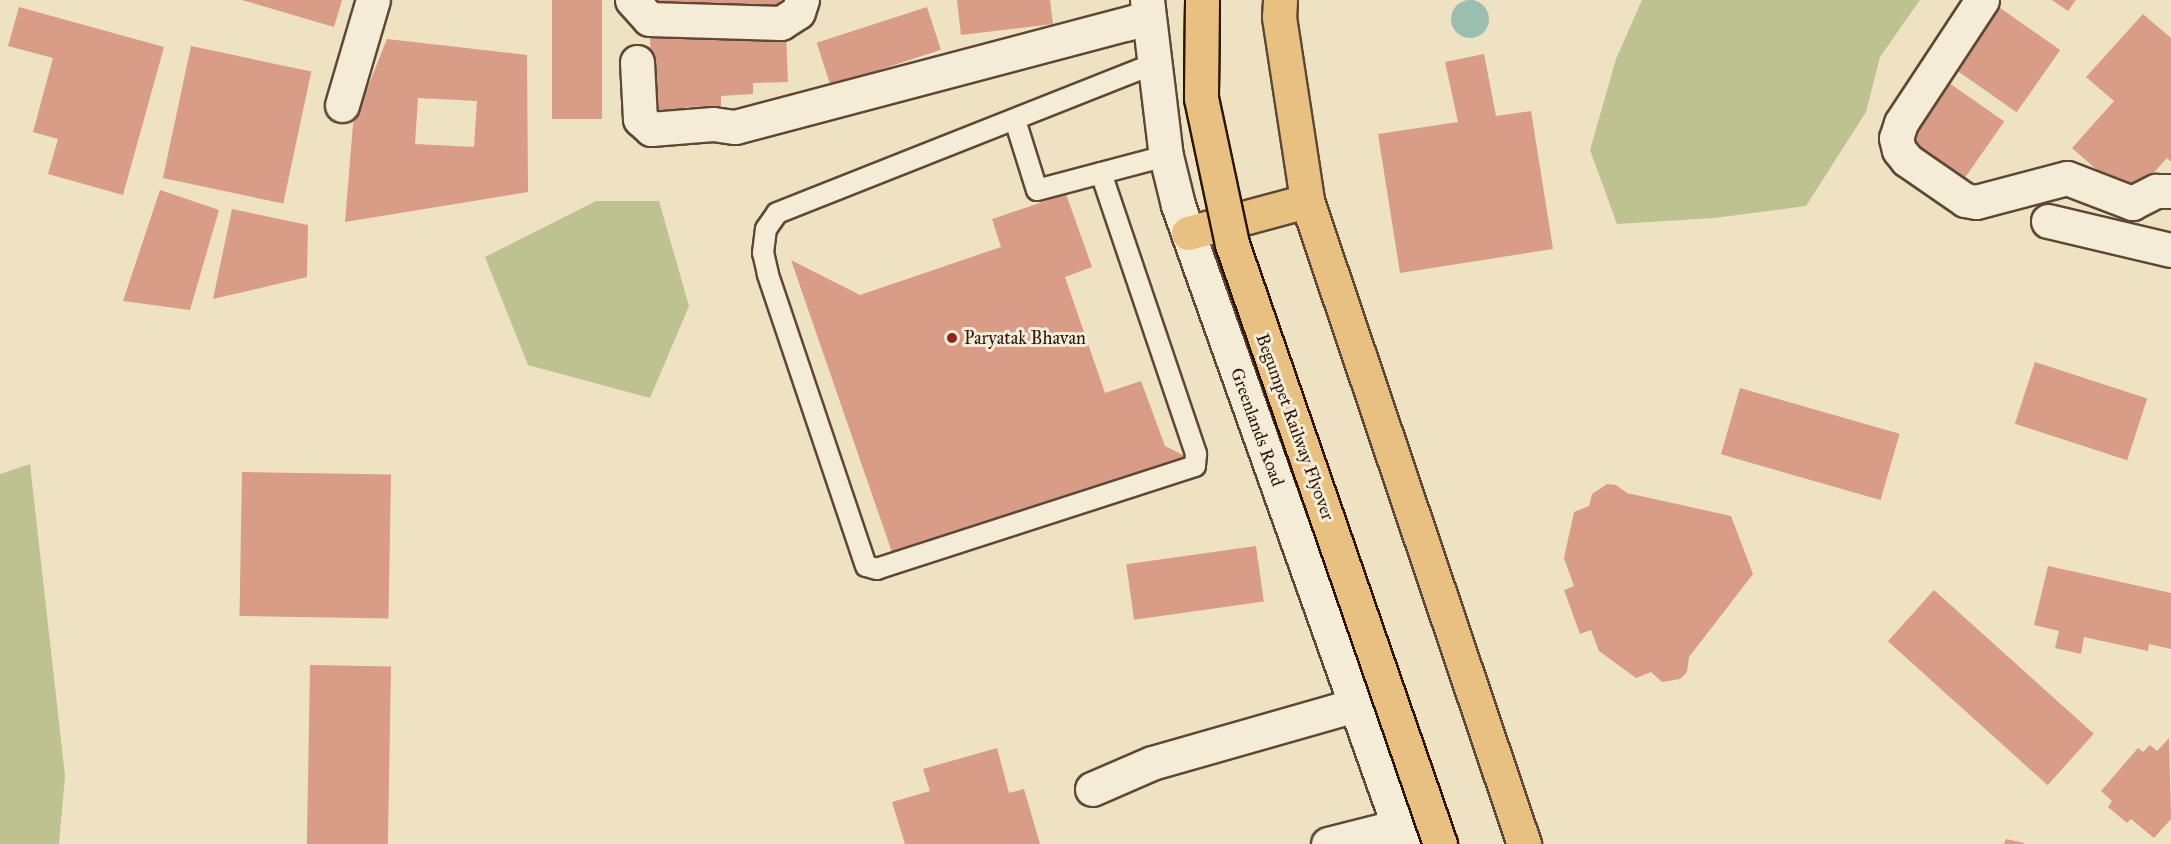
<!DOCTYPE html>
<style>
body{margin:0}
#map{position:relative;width:2171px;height:844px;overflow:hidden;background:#efe2c3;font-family:"IM FELL Great Primer",serif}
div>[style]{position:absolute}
.green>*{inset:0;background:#bec290}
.water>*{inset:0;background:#9abeb0}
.round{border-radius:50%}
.building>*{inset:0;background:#d89c87;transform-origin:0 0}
.roads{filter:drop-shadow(2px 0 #5e4835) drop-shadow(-2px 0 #5e4835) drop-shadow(0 2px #5e4835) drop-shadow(0 -2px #5e4835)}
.lane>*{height:20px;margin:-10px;padding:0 10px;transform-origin:10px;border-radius:10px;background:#f5ecd8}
.street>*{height:33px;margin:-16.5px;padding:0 16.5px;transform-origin:16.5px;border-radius:16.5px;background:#f5ecd8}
.secondary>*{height:33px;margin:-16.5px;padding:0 16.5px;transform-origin:16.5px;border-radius:16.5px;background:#f5ecd8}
.primary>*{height:33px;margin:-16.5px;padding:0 16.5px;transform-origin:16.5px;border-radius:16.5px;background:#e8c182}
.bridges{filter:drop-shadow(2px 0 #2d1406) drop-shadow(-2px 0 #2d1406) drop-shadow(0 2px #2d1406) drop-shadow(0 -2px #2d1406)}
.primary-bridge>*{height:33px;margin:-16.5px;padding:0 16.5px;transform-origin:16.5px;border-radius:16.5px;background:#e8c182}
.dots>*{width:16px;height:16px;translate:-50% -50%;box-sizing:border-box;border:3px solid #f5ecd8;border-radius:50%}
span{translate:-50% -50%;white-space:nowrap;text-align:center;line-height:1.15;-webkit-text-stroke:6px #f5ecd8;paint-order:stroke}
.poi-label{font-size:18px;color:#2d1406}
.left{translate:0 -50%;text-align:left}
.street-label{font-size:18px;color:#2d1406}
</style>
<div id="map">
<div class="green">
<i style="clip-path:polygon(1642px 0,1920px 0,1880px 57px,1866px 112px,1806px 206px,1714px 218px,1617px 224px,1590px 150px,1616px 59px)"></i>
<i style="clip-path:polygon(596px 201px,659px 201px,689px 306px,650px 398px,528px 365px,485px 257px)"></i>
<i style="clip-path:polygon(30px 464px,65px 776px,59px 844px,0 844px,0 474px)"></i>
</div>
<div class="water">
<i class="round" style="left:1451px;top:0;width:38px;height:38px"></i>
</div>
<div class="building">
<i style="clip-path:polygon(242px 0,342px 0,334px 27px)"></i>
<i style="left:552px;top:0;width:50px;height:119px"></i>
<i style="clip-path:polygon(646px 0,780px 0,780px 12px,646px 9px)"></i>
<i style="clip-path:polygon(957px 0,1050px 0,1053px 24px,961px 35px)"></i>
<i style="clip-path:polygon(2052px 0,2076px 0,2068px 11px)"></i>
<i style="left:1993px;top:3px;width:82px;height:76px;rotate:35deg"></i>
<i style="clip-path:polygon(19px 7px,164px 47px,123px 195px,48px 174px,58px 139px,33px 132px,53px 58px,8px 46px)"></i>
<i style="left:927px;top:7px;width:45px;height:116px;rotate:72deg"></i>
<i style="clip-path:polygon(2143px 14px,2171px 38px,2171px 162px,2167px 158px,2130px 199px,2072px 148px,2114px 101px,2086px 77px)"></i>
<i style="clip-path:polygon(786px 33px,788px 82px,753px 83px,753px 94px,721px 96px,721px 106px,686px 107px,686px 113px,653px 115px,650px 38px)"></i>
<i style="clip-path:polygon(evenodd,387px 39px,527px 55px,528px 192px,345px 222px,353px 124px,387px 39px,418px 98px,477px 101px,474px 147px,415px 144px,418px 98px)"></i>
<i style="left:191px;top:46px;width:123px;height:135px;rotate:12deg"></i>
<i style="clip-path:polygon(1484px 54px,1496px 116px,1531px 111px,1553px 249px,1400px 273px,1378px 134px,1458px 122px,1445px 62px)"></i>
<i style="left:1942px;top:78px;width:76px;height:72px;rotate:35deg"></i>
<i style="clip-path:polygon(160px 190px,219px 210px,190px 310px,123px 301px)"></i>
<i style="clip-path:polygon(1066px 194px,1092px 267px,1065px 277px,1105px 393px,1141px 381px,1165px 446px,1187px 457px,894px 558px,791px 260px,860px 295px,1001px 247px,992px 219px)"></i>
<i style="clip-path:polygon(232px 209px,308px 225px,307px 277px,213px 299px)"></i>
<i style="left:2035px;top:362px;width:118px;height:65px;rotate:18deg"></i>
<i style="left:1740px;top:388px;width:166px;height:69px;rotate:16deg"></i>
<i style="left:242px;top:472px;width:149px;height:144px;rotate:1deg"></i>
<i style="clip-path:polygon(1607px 484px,1616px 485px,1627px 493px,1731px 516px,1753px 574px,1689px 657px,1687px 672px,1680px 679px,1662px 682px,1651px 672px,1636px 678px,1599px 651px,1591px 630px,1580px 634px,1564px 590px,1574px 586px,1564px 558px,1574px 512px,1589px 506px,1592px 494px)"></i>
<i style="left:1256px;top:546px;width:56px;height:131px;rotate:82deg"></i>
<i style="clip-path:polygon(2048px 566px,2171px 593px,2171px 649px,2149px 644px,2148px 651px,2084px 637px,2081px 654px,2055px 648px,2059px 631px,2034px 625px)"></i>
<i style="left:1934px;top:590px;width:215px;height:69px;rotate:42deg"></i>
<i style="left:310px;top:665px;width:81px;height:179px;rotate:1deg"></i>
<i style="clip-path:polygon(2169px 738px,2171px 819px,2154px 838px,2131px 819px,2127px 823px,2108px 807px,2112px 801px,2101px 791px,2138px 748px,2143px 752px,2150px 745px,2157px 751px)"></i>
<i style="clip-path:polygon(997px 748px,1009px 793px,1024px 789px,1040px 844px,905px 844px,892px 802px,930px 791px,923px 769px)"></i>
<i style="clip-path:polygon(2006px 839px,2024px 843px,2024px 844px,2004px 844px)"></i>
</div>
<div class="roads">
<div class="lane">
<i style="left:1015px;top:120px;width:73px;rotate:72.6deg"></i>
<i style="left:1037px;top:190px;width:133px;rotate:-14.8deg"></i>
<i style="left:1101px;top:173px;width:297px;rotate:71.3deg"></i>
<i style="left:1196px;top:454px;width:12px;rotate:95deg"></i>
<i style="left:1195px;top:466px;width:334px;rotate:162.1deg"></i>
<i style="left:877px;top:569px;width:11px;rotate:-165deg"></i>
<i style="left:866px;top:566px;width:308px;rotate:-108.6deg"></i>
<i style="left:768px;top:274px;width:22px;rotate:-103deg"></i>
<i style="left:763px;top:253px;width:24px;rotate:-83deg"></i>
<i style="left:766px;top:229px;width:19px;rotate:-55deg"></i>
<i style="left:777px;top:213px;width:405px;rotate:-21.6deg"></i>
</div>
<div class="street">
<i style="left:632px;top:0;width:25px;rotate:48deg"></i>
<i style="left:649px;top:19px;width:132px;rotate:1.7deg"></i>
<i style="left:781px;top:23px;width:20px;rotate:-33deg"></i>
<i style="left:798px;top:12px;width:13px;rotate:-72deg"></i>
<i style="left:1982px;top:0;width:147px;rotate:123.4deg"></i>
<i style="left:1901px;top:123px;width:16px;rotate:108deg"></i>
<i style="left:1896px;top:138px;width:12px;rotate:76deg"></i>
<i style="left:1899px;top:150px;width:13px;rotate:51deg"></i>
<i style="left:1907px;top:160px;width:70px;rotate:34.6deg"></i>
<i style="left:1965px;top:200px;width:11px;rotate:10deg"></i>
<i style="left:1976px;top:202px;width:94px;rotate:-14.8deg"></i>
<i style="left:2067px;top:178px;width:70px;rotate:21deg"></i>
<i style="left:2132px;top:203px;width:27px;rotate:-27deg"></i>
<i style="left:2156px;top:191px;width:15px"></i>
<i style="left:637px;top:62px;width:57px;rotate:87deg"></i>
<i style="left:640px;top:119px;width:15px;rotate:42deg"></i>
<i style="left:651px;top:129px;width:62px;rotate:-4.6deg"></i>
<i style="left:713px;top:124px;width:22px;rotate:8deg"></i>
<i style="left:735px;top:127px;width:427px;rotate:-14.8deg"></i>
<i style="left:342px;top:105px;width:109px;rotate:-73.6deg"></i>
<i style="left:2048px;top:221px;width:126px;rotate:13.3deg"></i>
<i style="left:1092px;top:789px;width:65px;rotate:-23.4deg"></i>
<i style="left:1152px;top:763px;width:211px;rotate:-15.9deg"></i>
<i style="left:1328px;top:844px;width:73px;rotate:-14.2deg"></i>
</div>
<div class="secondary">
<i style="left:1147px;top:0;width:157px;rotate:83.1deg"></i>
<i style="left:1166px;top:156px;width:50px;rotate:76.2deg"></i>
<i style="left:1178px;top:205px;width:678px;rotate:70.44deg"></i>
</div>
<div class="primary">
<i style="left:1280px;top:0;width:17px;rotate:93deg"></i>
<i style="left:1279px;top:17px;width:186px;rotate:81.3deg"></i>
<i style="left:1307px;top:201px;width:679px;rotate:71.35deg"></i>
<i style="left:1188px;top:233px;width:123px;rotate:-15.1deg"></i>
</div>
</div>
<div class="bridges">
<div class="primary-bridge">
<i style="left:1202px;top:0;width:98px;rotate:90.6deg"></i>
<i style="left:1201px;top:98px;width:149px;rotate:78deg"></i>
<i style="left:1232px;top:244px;width:635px;rotate:70.88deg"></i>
</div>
</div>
<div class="dots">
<i style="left:952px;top:338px;background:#8f2418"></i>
</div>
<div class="poi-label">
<span class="left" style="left:964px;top:338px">Paryatak Bhavan</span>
</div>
<div class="street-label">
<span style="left:1257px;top:427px;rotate:70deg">Greenlands Road</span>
<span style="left:1295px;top:427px;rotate:70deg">Begumpet Railway Flyover</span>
</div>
</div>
